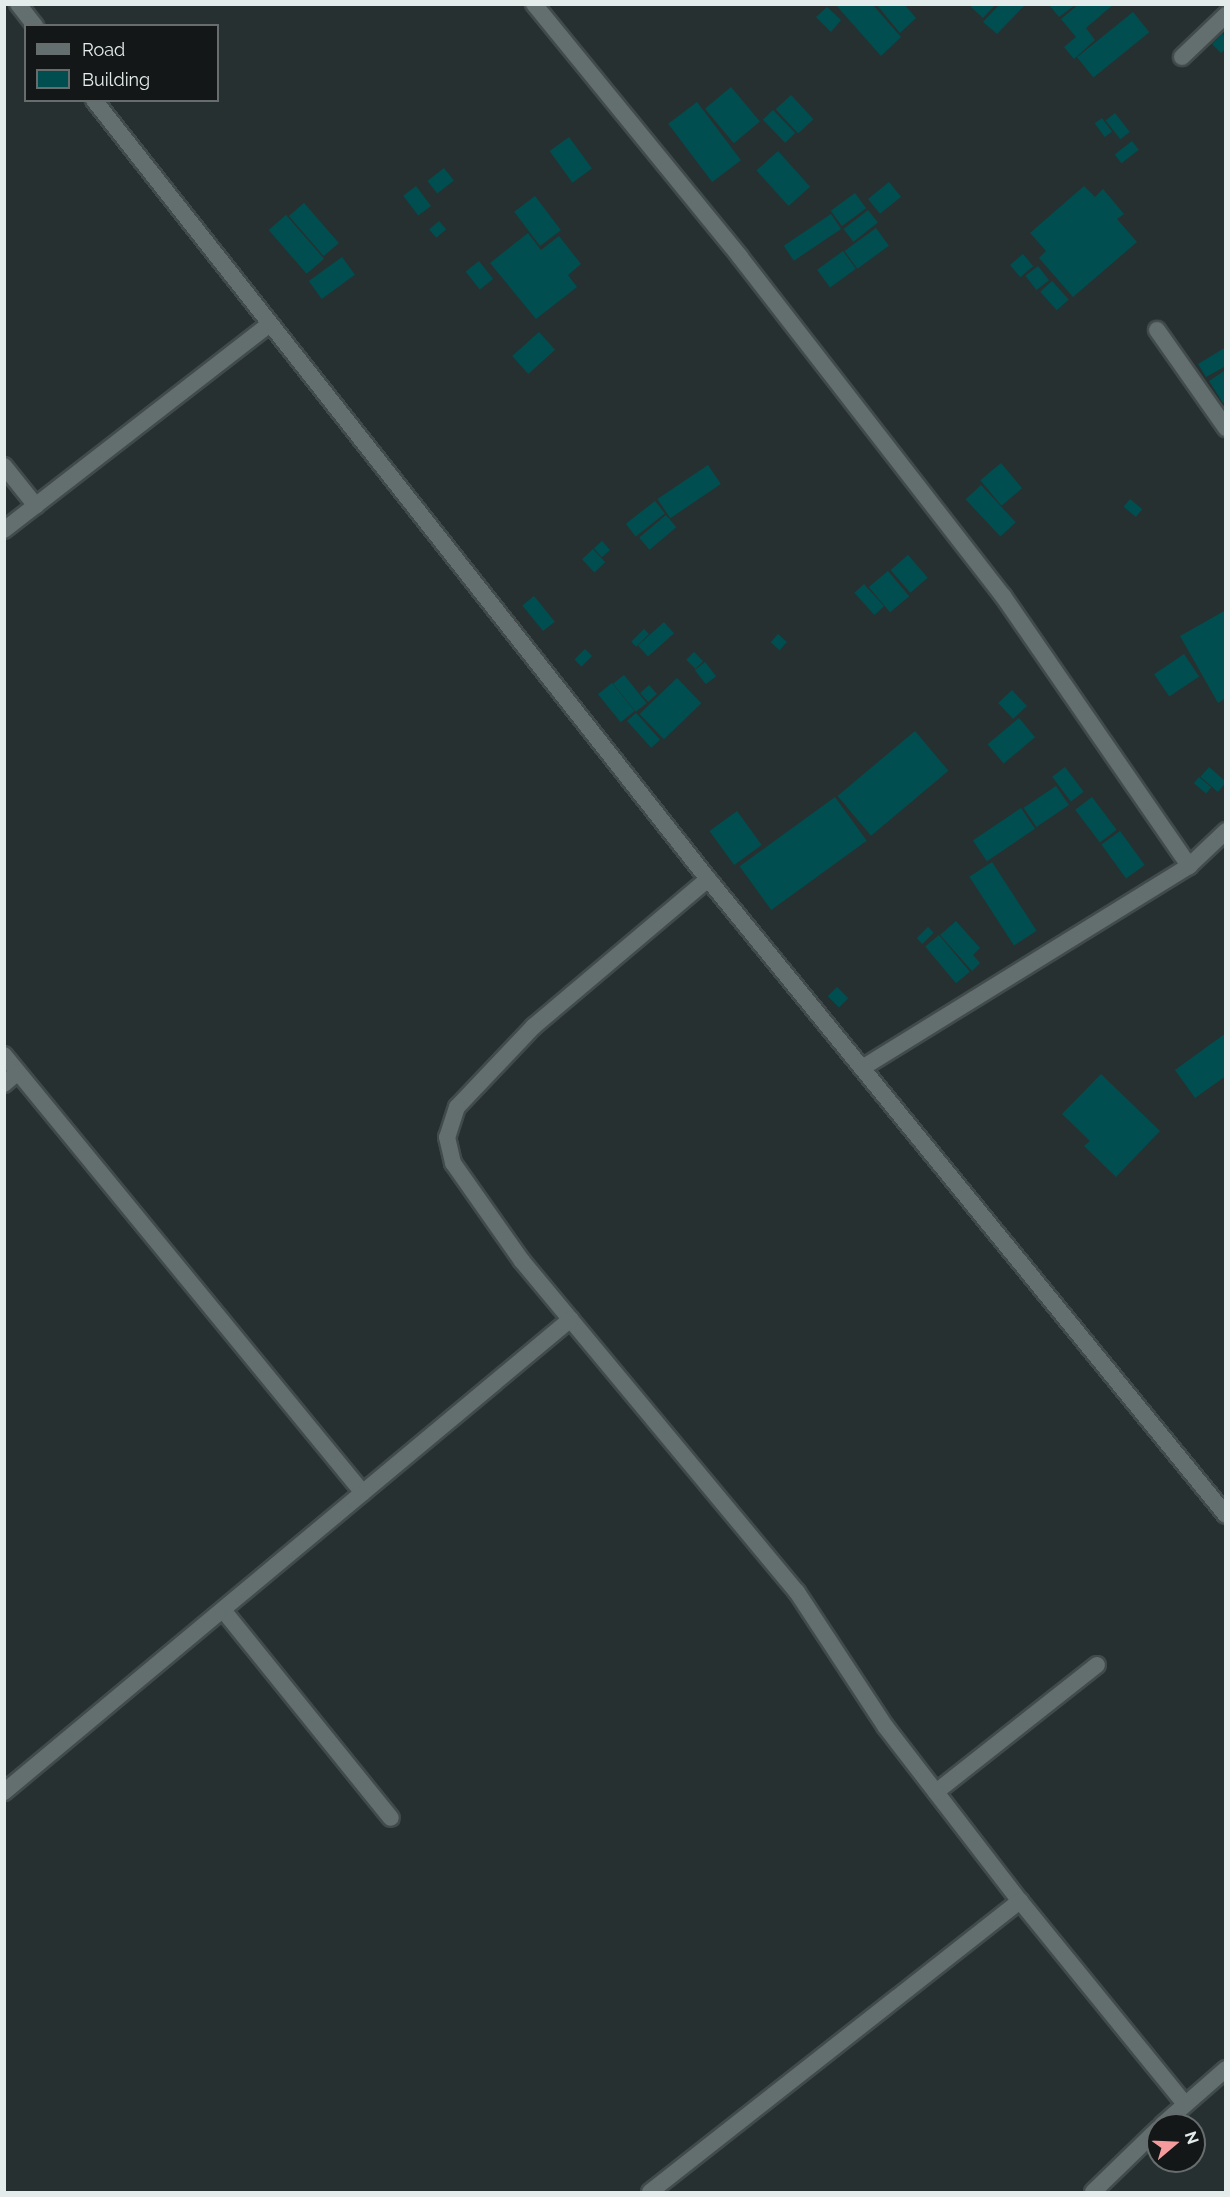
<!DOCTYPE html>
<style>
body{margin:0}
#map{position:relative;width:1230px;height:2197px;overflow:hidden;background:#263030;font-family:Raleway,sans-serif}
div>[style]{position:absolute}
.building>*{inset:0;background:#014e51;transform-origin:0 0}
.roads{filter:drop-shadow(2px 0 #424b4b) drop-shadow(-2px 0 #424b4b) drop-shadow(0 2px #424b4b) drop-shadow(0 -2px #424b4b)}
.minor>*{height:16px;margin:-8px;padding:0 8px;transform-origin:8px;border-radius:8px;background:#636e6e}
.tertiary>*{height:16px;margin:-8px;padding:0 8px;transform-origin:8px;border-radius:8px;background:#636e6e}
span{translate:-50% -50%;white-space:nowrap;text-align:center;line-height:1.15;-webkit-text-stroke:4.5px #131717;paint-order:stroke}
.frame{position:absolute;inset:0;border:6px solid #e4ebeb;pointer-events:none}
.legend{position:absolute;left:24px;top:24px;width:195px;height:78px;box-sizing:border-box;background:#131717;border:2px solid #676c6c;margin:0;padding:8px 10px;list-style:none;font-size:18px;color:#e4ebeb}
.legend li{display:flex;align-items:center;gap:12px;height:30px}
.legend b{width:30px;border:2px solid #676c6c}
.north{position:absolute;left:1146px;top:2113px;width:60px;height:60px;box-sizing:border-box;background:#131717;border:2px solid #676c6c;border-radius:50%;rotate:71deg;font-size:16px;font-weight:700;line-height:24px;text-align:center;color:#e4ebeb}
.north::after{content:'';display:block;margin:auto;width:21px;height:27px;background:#f59b9d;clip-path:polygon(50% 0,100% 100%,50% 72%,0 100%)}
</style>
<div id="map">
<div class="building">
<i style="clip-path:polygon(835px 4px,872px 4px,901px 37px,881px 56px)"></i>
<i style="clip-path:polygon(876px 4px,904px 4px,916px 18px,900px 33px)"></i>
<i style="clip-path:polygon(974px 4px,996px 4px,983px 18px,971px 7px)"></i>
<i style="clip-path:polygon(1000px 4px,1026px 4px,997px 34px,983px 22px)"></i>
<i style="clip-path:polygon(1079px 4px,1114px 4px,1086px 28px,1095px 40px,1074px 59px,1064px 47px,1076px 37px,1061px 19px)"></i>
<i style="clip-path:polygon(1049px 5px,1075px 5px,1059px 17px)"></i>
<i style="clip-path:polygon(827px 7px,841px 20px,831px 32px,816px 17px)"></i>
<i style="left:1133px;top:12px;width:26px;height:72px;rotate:51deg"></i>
<i style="clip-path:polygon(1223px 33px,1226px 48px,1221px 53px,1212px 44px)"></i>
<i style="left:731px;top:87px;width:45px;height:34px;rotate:50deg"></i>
<i style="left:791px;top:95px;width:33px;height:21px;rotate:47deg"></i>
<i style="left:697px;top:102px;width:73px;height:36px;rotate:53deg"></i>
<i style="left:773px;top:110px;width:32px;height:14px;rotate:46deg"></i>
<i style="left:1115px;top:113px;width:24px;height:12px;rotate:52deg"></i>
<i style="left:1102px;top:118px;width:17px;height:9px;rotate:54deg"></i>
<i style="left:569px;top:137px;width:39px;height:24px;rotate:54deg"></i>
<i style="left:1132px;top:141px;width:11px;height:22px;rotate:52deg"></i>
<i style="left:778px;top:151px;width:48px;height:29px;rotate:48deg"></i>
<i style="left:444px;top:168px;width:16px;height:21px;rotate:52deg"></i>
<i style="left:889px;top:182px;width:19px;height:27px;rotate:51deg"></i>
<i style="left:416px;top:186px;width:25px;height:16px;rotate:53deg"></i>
<i style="clip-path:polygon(1084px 186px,1095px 197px,1103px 189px,1124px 214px,1117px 219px,1137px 242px,1073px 297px,1039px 258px,1046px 251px,1030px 233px)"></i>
<i style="left:855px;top:193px;width:19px;height:30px;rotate:54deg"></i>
<i style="left:535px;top:196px;width:43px;height:26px;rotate:53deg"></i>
<i style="left:304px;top:203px;width:53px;height:20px;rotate:49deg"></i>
<i style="left:868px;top:210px;width:16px;height:31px;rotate:52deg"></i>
<i style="left:831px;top:214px;width:18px;height:57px;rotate:56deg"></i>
<i style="left:286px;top:215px;width:58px;height:23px;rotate:49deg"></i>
<i style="left:439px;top:221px;width:11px;height:13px;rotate:49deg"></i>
<i style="left:876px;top:228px;width:22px;height:39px;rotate:54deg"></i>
<i style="clip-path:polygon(528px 233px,541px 250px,559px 236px,581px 264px,568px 275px,577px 287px,536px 319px,490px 263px)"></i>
<i style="left:843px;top:251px;width:22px;height:32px;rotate:54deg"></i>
<i style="left:1023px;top:254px;width:16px;height:17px;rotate:50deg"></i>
<i style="left:342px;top:257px;width:22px;height:41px;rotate:54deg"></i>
<i style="left:479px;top:261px;width:23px;height:17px;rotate:52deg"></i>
<i style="left:1038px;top:266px;width:18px;height:16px;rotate:52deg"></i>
<i style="left:1052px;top:281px;width:25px;height:16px;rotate:48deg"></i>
<i style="left:539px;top:332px;width:24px;height:36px;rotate:48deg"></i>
<i style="clip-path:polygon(1226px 347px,1226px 366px,1206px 377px,1198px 364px)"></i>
<i style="clip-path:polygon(1224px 371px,1226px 402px,1223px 403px,1209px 381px)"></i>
<i style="left:1001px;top:463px;width:33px;height:27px;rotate:50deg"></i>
<i style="left:708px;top:465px;width:23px;height:61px;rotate:56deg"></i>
<i style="left:981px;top:485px;width:51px;height:21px;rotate:47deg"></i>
<i style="left:1130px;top:499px;width:16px;height:10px;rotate:40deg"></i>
<i style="left:655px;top:501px;width:16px;height:37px;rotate:52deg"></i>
<i style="left:666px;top:515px;width:16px;height:35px;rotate:50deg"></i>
<i style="left:602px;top:541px;width:12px;height:11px;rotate:48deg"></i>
<i style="left:593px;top:549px;width:18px;height:15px;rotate:47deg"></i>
<i style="left:908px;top:555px;width:30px;height:23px;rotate:49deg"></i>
<i style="left:888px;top:571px;width:33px;height:25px;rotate:50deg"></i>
<i style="left:864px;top:584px;width:30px;height:13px;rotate:48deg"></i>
<i style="left:534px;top:596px;width:33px;height:15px;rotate:51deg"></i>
<i style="clip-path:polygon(1226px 610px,1226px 698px,1218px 703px,1180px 636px)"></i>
<i style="left:664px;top:622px;width:15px;height:35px;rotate:48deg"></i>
<i style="left:644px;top:629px;width:7px;height:18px;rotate:45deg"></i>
<i style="left:778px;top:634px;width:12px;height:11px;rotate:42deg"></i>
<i style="left:585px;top:649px;width:10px;height:15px;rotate:45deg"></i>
<i style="left:694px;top:652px;width:13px;height:11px;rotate:45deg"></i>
<i style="left:1184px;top:654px;width:27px;height:36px;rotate:56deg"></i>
<i style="left:705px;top:662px;width:18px;height:13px;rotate:52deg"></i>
<i style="left:624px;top:675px;width:36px;height:14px;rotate:51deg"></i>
<i style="left:677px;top:678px;width:35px;height:52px;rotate:46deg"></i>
<i style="left:612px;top:683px;width:36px;height:18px;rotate:51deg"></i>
<i style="left:649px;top:685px;width:12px;height:12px;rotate:48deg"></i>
<i style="left:1012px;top:690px;width:22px;height:19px;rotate:47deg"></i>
<i style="left:636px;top:713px;width:36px;height:12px;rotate:48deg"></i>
<i style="left:1019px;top:718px;width:25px;height:41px;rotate:50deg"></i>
<i style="left:915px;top:731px;width:52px;height:101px;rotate:50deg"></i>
<i style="left:1065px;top:767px;width:31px;height:16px;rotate:53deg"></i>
<i style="left:1209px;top:767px;width:23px;height:13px;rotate:41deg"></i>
<i style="left:1199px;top:777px;width:16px;height:8px;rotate:40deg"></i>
<i style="left:1056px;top:786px;width:23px;height:39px;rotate:56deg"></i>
<i style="left:835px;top:797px;width:54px;height:118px;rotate:54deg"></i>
<i style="left:1092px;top:797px;width:41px;height:21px;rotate:53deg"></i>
<i style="left:1021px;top:808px;width:25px;height:58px;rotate:56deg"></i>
<i style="left:737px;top:811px;width:42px;height:34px;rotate:54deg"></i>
<i style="left:1120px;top:831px;width:42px;height:23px;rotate:54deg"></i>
<i style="left:992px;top:862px;width:82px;height:27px;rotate:57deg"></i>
<i style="clip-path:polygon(956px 921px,980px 948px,973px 955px,980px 963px,972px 971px,940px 935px)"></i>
<i style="left:928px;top:927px;width:8px;height:16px;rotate:45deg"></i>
<i style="left:939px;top:935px;width:48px;height:18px;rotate:50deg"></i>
<i style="left:837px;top:987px;width:16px;height:13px;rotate:45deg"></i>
<i style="clip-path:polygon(1226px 1033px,1226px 1076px,1195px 1098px,1175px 1070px)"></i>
<i style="clip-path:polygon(1101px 1074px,1160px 1131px,1116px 1177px,1084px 1146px,1090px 1141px,1062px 1114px)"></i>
</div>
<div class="roads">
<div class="minor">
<i style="left:534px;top:4px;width:326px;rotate:50.8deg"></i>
<i style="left:740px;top:257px;width:429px;rotate:52.2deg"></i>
<i style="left:1003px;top:596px;width:328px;rotate:55.4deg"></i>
<i style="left:1182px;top:57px;width:61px;rotate:-43.7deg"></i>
<i style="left:1157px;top:330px;width:120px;rotate:54.9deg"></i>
<i style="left:4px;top:466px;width:51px;rotate:51.3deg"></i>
<i style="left:4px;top:530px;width:336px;rotate:-37.8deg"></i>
<i style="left:708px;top:879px;width:228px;rotate:139.8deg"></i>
<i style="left:534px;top:1026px;width:112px;rotate:133.5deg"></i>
<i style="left:457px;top:1107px;width:32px;rotate:108deg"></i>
<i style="left:447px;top:1137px;width:27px;rotate:77deg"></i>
<i style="left:453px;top:1163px;width:120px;rotate:54.9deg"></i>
<i style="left:522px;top:1261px;width:430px;rotate:50.3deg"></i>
<i style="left:797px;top:1592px;width:160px;rotate:56.7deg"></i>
<i style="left:885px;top:1726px;width:221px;rotate:52.4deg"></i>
<i style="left:1020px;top:1901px;width:260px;rotate:50.9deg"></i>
<i style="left:4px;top:1055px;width:566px;rotate:50.66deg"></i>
<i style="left:862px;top:1068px;width:384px;rotate:-31.7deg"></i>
<i style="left:1189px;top:866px;width:51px;rotate:-43.4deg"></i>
<i style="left:4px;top:1084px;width:18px;rotate:-41deg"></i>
<i style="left:223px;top:1610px;width:267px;rotate:51.1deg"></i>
<i style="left:4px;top:1792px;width:738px;rotate:-39.84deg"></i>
<i style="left:936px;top:1792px;width:205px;rotate:-38.3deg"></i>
<i style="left:1162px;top:2125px;width:85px;rotate:-41.2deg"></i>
<i style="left:650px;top:2192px;width:471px;rotate:-38.2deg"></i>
<i style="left:1093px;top:2192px;width:91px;rotate:-44.1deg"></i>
</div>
<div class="tertiary">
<i style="left:18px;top:4px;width:28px;rotate:52deg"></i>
<i style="left:94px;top:100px;width:992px;rotate:51.76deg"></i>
<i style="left:708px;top:879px;width:820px;rotate:50.84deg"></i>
</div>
</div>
<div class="frame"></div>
<ul class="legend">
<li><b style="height:8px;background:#636e6e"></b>Road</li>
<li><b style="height:16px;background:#014e51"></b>Building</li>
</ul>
<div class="north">N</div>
</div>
